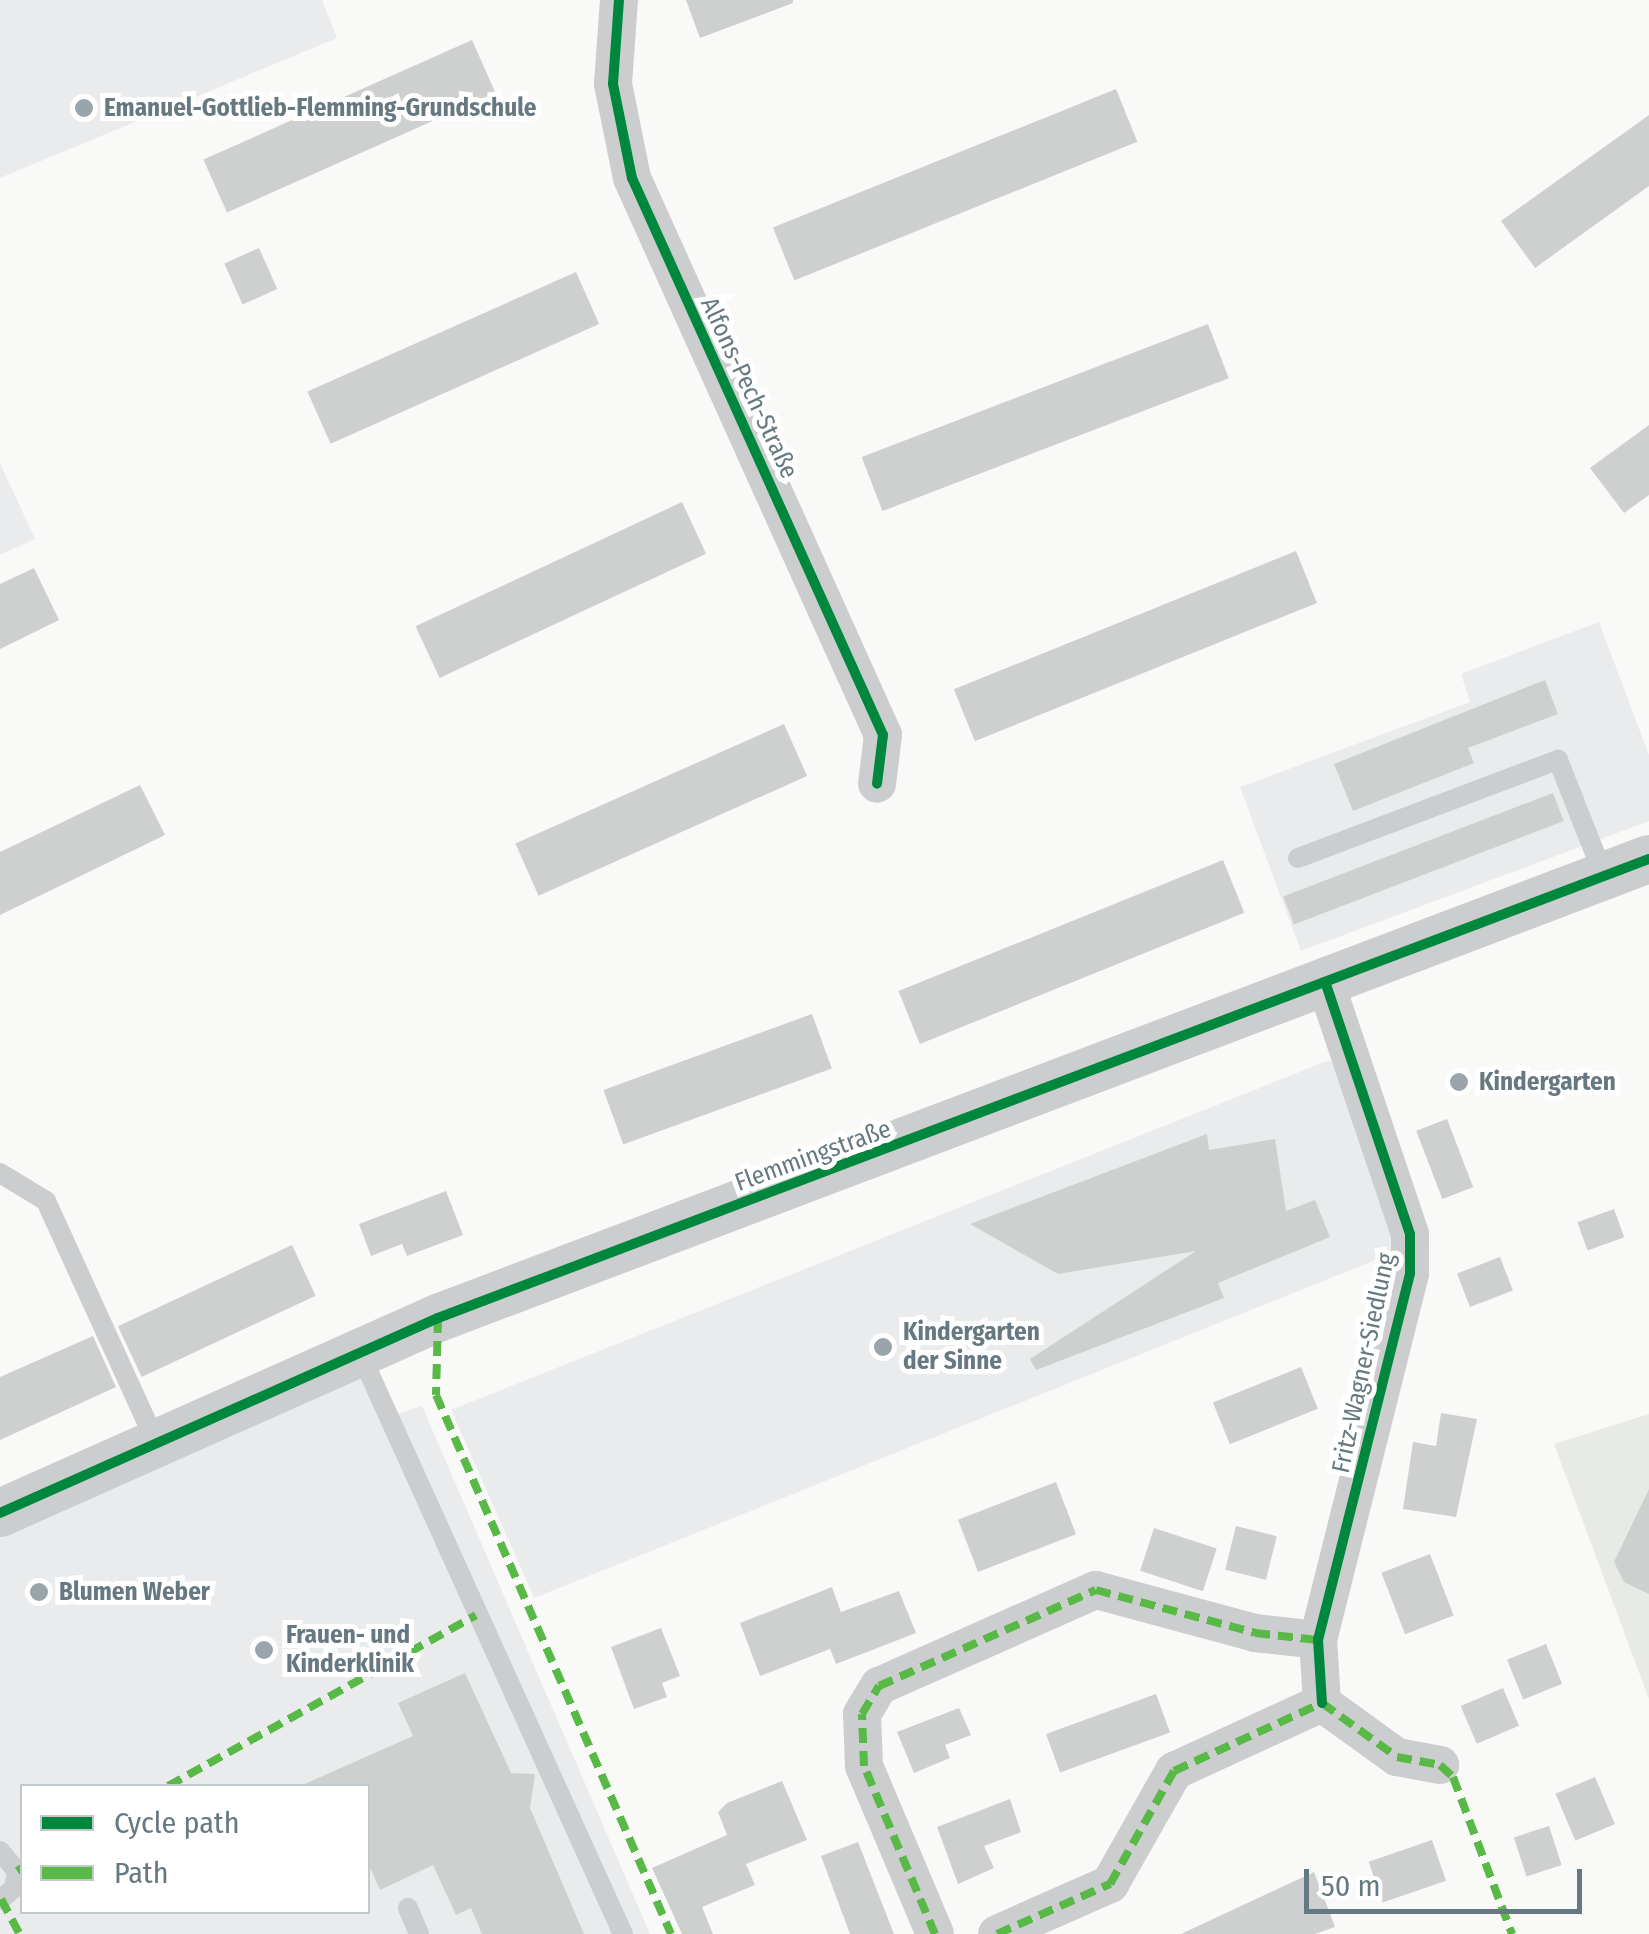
<!DOCTYPE html>
<meta charset="utf-8">
<style>
body{margin:0}
#map{position:relative;width:1649px;height:1934px;overflow:hidden;background:#f9f9f8;font-family:"Fira Sans Condensed",sans-serif}
div>[style]{position:absolute}
.built>*{inset:0;background:#eaebec}
.green>*{inset:0;background:#e8eae6}
.building>*{inset:0;background:#ced0d0;transform-origin:0 0}
.service>*{height:20px;margin:-10px;padding:0 10px;transform-origin:10px;border-radius:10px;background:#cbcdce}
.minor>*{height:38px;margin:-19px;padding:0 19px;transform-origin:19px;border-radius:19px;background:#cbcdce}
.tertiary>*{height:48px;margin:-24px;padding:0 24px;transform-origin:24px;border-radius:24px;background:#cbcdce}
.quiet>*{height:8px;margin-top:-4px;transform-origin:0;background:repeating-linear-gradient(90deg,#58b947 0 15px,transparent 0 23px)}
.cycleway>*{height:10px;margin:-5px;padding:0 5px;transform-origin:5px;border-radius:5px;background:#00873e}
.dots>*{width:28px;height:28px;translate:-50% -50%;box-sizing:border-box;border:5px solid #fff;border-radius:50%}
span{translate:-50% -50%;white-space:nowrap;text-align:center;line-height:1.15;-webkit-text-stroke:10px #fff;paint-order:stroke}
.poi-label{font-size:25px;color:#667881;font-weight:700}
.left{translate:0 -50%;text-align:left}
.street-label{font-size:25px;color:#667881}
.legend{position:absolute;left:20px;top:1784px;width:350px;height:130px;box-sizing:border-box;background:#fff;border:2px solid #c2c9cd;margin:0;padding:12px 18px;list-style:none;font-size:30px;color:#667881}
.legend li{display:flex;align-items:center;gap:20px;height:50px}
.legend b{width:50px;border:2px solid #c2c9cd}
.scale{position:absolute;left:1304px;top:1869px;width:278px;height:45px;box-sizing:border-box;border:5px solid #667881;border-top:0;padding-left:12px;font-size:30px;line-height:35px;white-space:nowrap;color:#667881;-webkit-text-stroke:8px #fff;paint-order:stroke}
</style>
<div id="map">
<div class="built">
<i style="clip-path:polygon(0 0,322px 0,337px 38px,0 178px)"></i>
<i style="clip-path:polygon(0 463px,35px 539px,0 555px)"></i>
<i style="clip-path:polygon(1599px 622px,1649px 755px,1649px 821px,1301px 951px,1240px 787px,1470px 702px,1461px 674px)"></i>
<i style="clip-path:polygon(1327px 1061px,1339px 1062px,1403px 1249px,534px 1598px,451px 1410px)"></i>
<i style="clip-path:polygon(evenodd,359px 1352px,387px 1417px,422px 1406px,650px 1934px,0 1934px,0 1513px,359px 1352px,22px 1786px,368px 1786px,368px 1912px,22px 1912px,22px 1786px)"></i>
</div>
<div class="green">
<i style="clip-path:polygon(1649px 1414px,1649px 1699px,1554px 1444px)"></i>
</div>
<div class="building">
<i style="clip-path:polygon(686px 0,793px 0,793px 3px,700px 38px)"></i>
<i style="left:472px;top:40px;width:58px;height:294px;rotate:66deg"></i>
<i style="left:1116px;top:89px;width:57px;height:370px;rotate:68deg"></i>
<i style="clip-path:polygon(1649px 115px,1649px 186px,1535px 268px,1501px 221px)"></i>
<i style="left:259px;top:248px;width:45px;height:38px;rotate:66deg"></i>
<i style="left:576px;top:272px;width:57px;height:294px;rotate:66deg"></i>
<i style="left:1208px;top:324px;width:58px;height:371px;rotate:69deg"></i>
<i style="clip-path:polygon(1649px 425px,1649px 495px,1624px 513px,1590px 468px)"></i>
<i style="left:682px;top:502px;width:57px;height:294px;rotate:65deg"></i>
<i style="left:1296px;top:551px;width:56px;height:369px;rotate:68deg"></i>
<i style="clip-path:polygon(34px 568px,59px 620px,0 649px,0 584px)"></i>
<i style="clip-path:polygon(1545px 680px,1558px 714px,1468px 748px,1474px 763px,1353px 811px,1334px 764px)"></i>
<i style="left:784px;top:724px;width:57px;height:294px;rotate:66deg"></i>
<i style="clip-path:polygon(140px 785px,165px 835px,0 915px,0 852px)"></i>
<i style="left:1553px;top:793px;width:30px;height:289px;rotate:69deg"></i>
<i style="left:1223px;top:860px;width:57px;height:350px;rotate:68deg"></i>
<i style="left:812px;top:1014px;width:58px;height:222px;rotate:70deg"></i>
<i style="left:1447px;top:1119px;width:73px;height:33px;rotate:69deg"></i>
<i style="clip-path:polygon(1207px 1134px,1209px 1150px,1275px 1139px,1286px 1211px,1315px 1200px,1330px 1237px,1218px 1283px,1224px 1298px,1036px 1370px,1030px 1359px,1196px 1251px,1058px 1274px,970px 1224px)"></i>
<i style="clip-path:polygon(446px 1191px,463px 1235px,407px 1256px,402px 1244px,371px 1256px,359px 1224px)"></i>
<i style="left:1614px;top:1209px;width:30px;height:39px;rotate:70deg"></i>
<i style="left:292px;top:1245px;width:56px;height:192px;rotate:65deg"></i>
<i style="left:1500px;top:1257px;width:36px;height:46px;rotate:69deg"></i>
<i style="clip-path:polygon(93px 1336px,116px 1387px,0 1440px,0 1377px)"></i>
<i style="left:1301px;top:1367px;width:45px;height:95px;rotate:68deg"></i>
<i style="clip-path:polygon(1441px 1413px,1477px 1419px,1456px 1517px,1403px 1509px,1413px 1442px,1436px 1446px)"></i>
<i style="left:1056px;top:1482px;width:56px;height:105px;rotate:69deg"></i>
<i style="clip-path:polygon(1649px 1489px,1649px 1594px,1624px 1582px,1614px 1562px)"></i>
<i style="left:1236px;top:1526px;width:42px;height:45px;rotate:14deg"></i>
<i style="left:1154px;top:1528px;width:66px;height:45px;rotate:18deg"></i>
<i style="left:1430px;top:1554px;width:66px;height:52px;rotate:69deg"></i>
<i style="clip-path:polygon(832px 1587px,841px 1612px,899px 1591px,916px 1633px,836px 1664px,830px 1649px,760px 1676px,740px 1623px)"></i>
<i style="clip-path:polygon(661px 1628px,680px 1676px,662px 1683px,667px 1697px,634px 1709px,611px 1647px)"></i>
<i style="left:1546px;top:1644px;width:43px;height:42px;rotate:68deg"></i>
<i style="clip-path:polygon(465px 1673px,511px 1773px,535px 1774px,530px 1808px,584px 1934px,482px 1934px,471px 1908px,456px 1915px,433px 1865px,380px 1890px,368px 1863px,368px 1786px,300px 1786px,413px 1736px,398px 1703px)"></i>
<i style="left:1503px;top:1688px;width:41px;height:46px;rotate:67deg"></i>
<i style="left:1156px;top:1694px;width:41px;height:117px;rotate:70deg"></i>
<i style="clip-path:polygon(959px 1708px,971px 1735px,945px 1745px,950px 1758px,914px 1773px,897px 1732px)"></i>
<i style="left:1595px;top:1777px;width:51px;height:43px;rotate:67deg"></i>
<i style="clip-path:polygon(782px 1781px,807px 1840px,746px 1864px,755px 1885px,702px 1907px,713px 1934px,682px 1934px,652px 1868px,727px 1835px,718px 1812px,727px 1803px)"></i>
<i style="clip-path:polygon(1010px 1799px,1021px 1832px,984px 1846px,994px 1868px,958px 1884px,937px 1827px)"></i>
<i style="left:1549px;top:1826px;width:41px;height:37px;rotate:72deg"></i>
<i style="left:1432px;top:1840px;width:43px;height:67px;rotate:71deg"></i>
<i style="clip-path:polygon(858px 1842px,894px 1934px,850px 1934px,821px 1856px)"></i>
<i style="clip-path:polygon(1314px 1872px,1335px 1927px,1315px 1934px,1181px 1934px)"></i>
</div>
<div class="service">
<i style="left:1298px;top:858px;width:278px;rotate:-20.7deg"></i>
<i style="left:1558px;top:760px;width:125px;rotate:68.4deg"></i>
<i style="left:0;top:1173px;width:54px;rotate:31.3deg"></i>
<i style="left:46px;top:1201px;width:265px;rotate:65.5deg"></i>
<i style="left:360px;top:1353px;width:638px;rotate:65.65deg"></i>
<i style="left:0;top:1851px;width:26px;rotate:50deg"></i>
<i style="left:17px;top:1871px;width:17px;rotate:100deg"></i>
<i style="left:14px;top:1888px;width:18px;rotate:139deg"></i>
<i style="left:408px;top:1908px;width:28px;rotate:67deg"></i>
</div>
<div class="minor">
<i style="left:619px;top:0;width:84px;rotate:94.1deg"></i>
<i style="left:613px;top:84px;width:96px;rotate:78.6deg"></i>
<i style="left:632px;top:178px;width:611px;rotate:65.74deg"></i>
<i style="left:883px;top:735px;width:49px;rotate:97deg"></i>
<i style="left:1322px;top:1703px;width:63px;rotate:-93.6deg"></i>
<i style="left:1318px;top:1640px;width:378px;rotate:-75.9deg"></i>
<i style="left:1410px;top:1273px;width:39px;rotate:-90deg"></i>
<i style="left:1410px;top:1234px;width:266px;rotate:-108.6deg"></i>
<i style="left:935px;top:1934px;width:182px;rotate:-112.9deg"></i>
<i style="left:864px;top:1766px;width:52px;rotate:-92.2deg"></i>
<i style="left:862px;top:1714px;width:33px;rotate:-59deg"></i>
<i style="left:879px;top:1686px;width:237px;rotate:-23.9deg"></i>
<i style="left:1096px;top:1590px;width:165px;rotate:15.1deg"></i>
<i style="left:1255px;top:1633px;width:63px;rotate:6.3deg"></i>
<i style="left:997px;top:1934px;width:124px;rotate:-23.9deg"></i>
<i style="left:1110px;top:1884px;width:130px;rotate:-60.5deg"></i>
<i style="left:1174px;top:1771px;width:163px;rotate:-24.7deg"></i>
<i style="left:1322px;top:1703px;width:92px;rotate:35.8deg"></i>
<i style="left:1397px;top:1757px;width:44px;rotate:10.5deg"></i>
</div>
<div class="tertiary">
<i style="left:0;top:1513px;width:479px;rotate:-24deg"></i>
<i style="left:438px;top:1318px;width:1295px;rotate:-20.76deg"></i>
</div>
<div class="quiet">
<i style="left:438px;top:1318px;width:77px;rotate:91.5deg"></i>
<i style="left:436px;top:1395px;width:588px;rotate:66.44deg"></i>
<i style="left:168px;top:1786px;width:352px;rotate:-29deg"></i>
<i style="left:17px;top:1871px;width:6px;rotate:-31deg"></i>
<i style="left:1px;top:1899px;width:40px;rotate:62deg"></i>
<i style="left:935px;top:1934px;width:182px;rotate:-112.9deg"></i>
<i style="left:864px;top:1766px;width:52px;rotate:-92.2deg"></i>
<i style="left:862px;top:1714px;width:33px;rotate:-59deg"></i>
<i style="left:879px;top:1686px;width:237px;rotate:-23.9deg"></i>
<i style="left:1096px;top:1590px;width:165px;rotate:15.1deg"></i>
<i style="left:1255px;top:1633px;width:63px;rotate:6.3deg"></i>
<i style="left:997px;top:1934px;width:124px;rotate:-23.9deg"></i>
<i style="left:1110px;top:1884px;width:130px;rotate:-60.5deg"></i>
<i style="left:1174px;top:1771px;width:163px;rotate:-24.7deg"></i>
<i style="left:1322px;top:1703px;width:92px;rotate:35.8deg"></i>
<i style="left:1397px;top:1757px;width:44px;rotate:10.5deg"></i>
<i style="left:1440px;top:1765px;width:18px;rotate:43deg"></i>
<i style="left:1453px;top:1777px;width:168px;rotate:69.4deg"></i>
</div>
<div class="cycleway">
<i style="left:619px;top:0;width:84px;rotate:94.1deg"></i>
<i style="left:613px;top:84px;width:96px;rotate:78.6deg"></i>
<i style="left:632px;top:178px;width:611px;rotate:65.74deg"></i>
<i style="left:883px;top:735px;width:49px;rotate:97deg"></i>
<i style="left:0;top:1513px;width:479px;rotate:-24deg"></i>
<i style="left:438px;top:1318px;width:1295px;rotate:-20.76deg"></i>
<i style="left:1322px;top:1703px;width:63px;rotate:-93.6deg"></i>
<i style="left:1318px;top:1640px;width:378px;rotate:-75.9deg"></i>
<i style="left:1410px;top:1273px;width:39px;rotate:-90deg"></i>
<i style="left:1410px;top:1234px;width:266px;rotate:-108.6deg"></i>
</div>
<div class="dots">
<i style="left:84px;top:108px;background:#99a5ab"></i>
<i style="left:1459px;top:1082px;background:#99a5ab"></i>
<i style="left:883px;top:1347px;background:#99a5ab"></i>
<i style="left:39px;top:1592px;background:#99a5ab"></i>
<i style="left:264px;top:1650px;background:#99a5ab"></i>
</div>
<div class="poi-label">
<span class="left" style="left:104px;top:108px">Emanuel-Gottlieb-Flemming-Grundschule</span>
<span class="left" style="left:1479px;top:1082px">Kindergarten</span>
<span class="left" style="left:903px;top:1347px">Kindergarten<br>der Sinne</span>
<span class="left" style="left:59px;top:1592px">Blumen Weber</span>
<span class="left" style="left:286px;top:1650px">Frauen- und<br>Kinderklinik</span>
</div>
<div class="street-label">
<span style="left:749px;top:388px;rotate:65deg">Alfons-Pech-Straße</span>
<span style="left:813px;top:1156px;rotate:-20deg">Flemmingstraße</span>
<span style="left:1364px;top:1363px;rotate:-78deg">Fritz-Wagner-Siedlung</span>
</div>
<ul class="legend">
<li><b style="height:12px;background:#00873e"></b>Cycle path</li>
<li><b style="height:12px;background:#58b947"></b>Path</li>
</ul>
<div class="scale">50 m</div>
</div>
